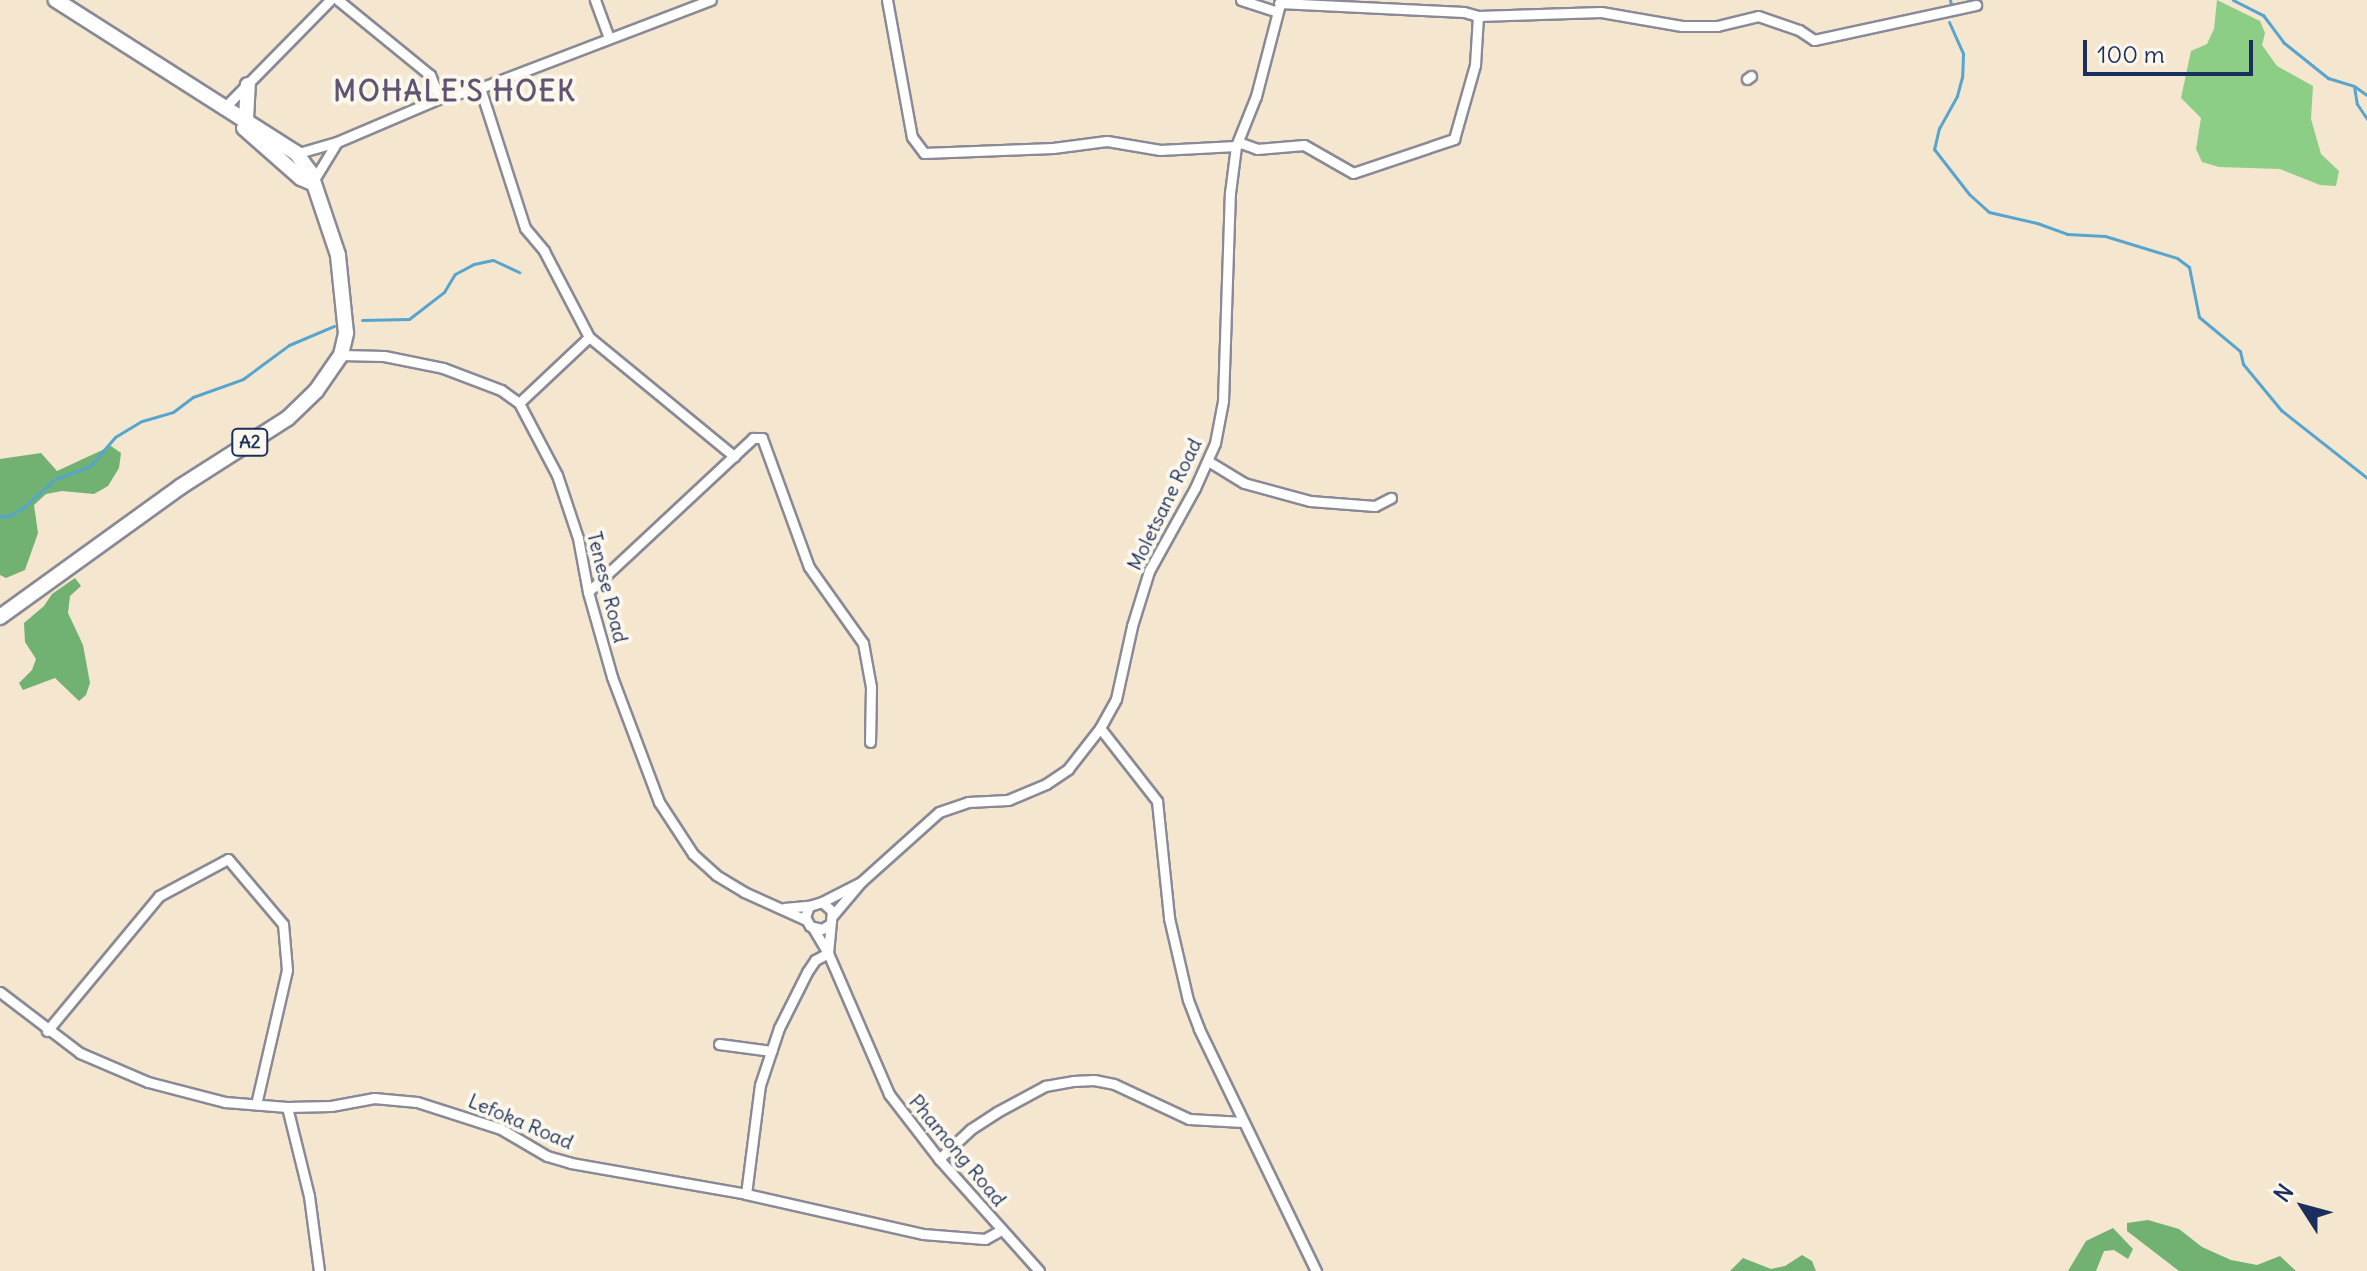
<!DOCTYPE html>
<style>
body{margin:0}
#map{position:relative;width:2367px;height:1271px;overflow:hidden;background:#f5e6cf;font-family:Delius,sans-serif}
div>[style]{position:absolute}
.green>*{inset:0;background:#8cce85}
.forest>*{inset:0;background:#71b172}
.stream>*{height:3px;margin:-1.5px;padding:0 1.5px;transform-origin:1.5px;border-radius:1.5px;background:#55a5cf}
.roads{filter:drop-shadow(2px 0 #888a96) drop-shadow(-2px 0 #888a96) drop-shadow(0 2px #888a96) drop-shadow(0 -2px #888a96)}
.minor>*{height:9px;margin:-4.5px;padding:0 4.5px;transform-origin:4.5px;border-radius:4.5px;background:#fff}
.primary>*{height:14px;margin:-7px;padding:0 7px;transform-origin:7px;border-radius:7px;background:#fff}
span{translate:-50% -50%;white-space:nowrap;text-align:center;line-height:1.15;-webkit-text-stroke:8px #fbf7ec;paint-order:stroke}
.shield-label span{padding:2px 6px;background:#fbf7ec;border:2px solid;border-radius:6px;-webkit-text-stroke-width:0}
.shield-label{font-size:18px;color:#1b2f5e;font-weight:700}
.street-label{font-size:20px;color:#1b2f5e}
.district-label{font-size:28px;color:#5f5472;font-weight:700;letter-spacing:2px}
.north{position:absolute;left:2263px;top:1167px;width:80px;height:80px;-webkit-text-stroke:6px #fbf7ec;paint-order:stroke;rotate:306deg;font-size:22px;font-weight:700;line-height:32px;text-align:center;color:#1b2f5e}
.north::after{content:'';display:block;margin:auto;width:28px;height:36px;background:#1b2f5e;clip-path:polygon(50% 0,100% 100%,50% 72%,0 100%)}
.scale{position:absolute;left:2083px;top:40px;width:170px;height:36px;box-sizing:border-box;border:4px solid #1b2f5e;border-top:0;padding-left:10px;font-size:24px;line-height:28px;white-space:nowrap;color:#1b2f5e;-webkit-text-stroke:6px #fbf7ec;paint-order:stroke}
</style>
<div id="map">
<div class="green">
<i style="clip-path:polygon(2217px 0,2260px 21px,2265px 33px,2262px 45px,2277px 66px,2313px 86px,2311px 119px,2321px 154px,2339px 171px,2336px 186px,2320px 185px,2280px 169px,2219px 167px,2202px 162px,2196px 149px,2201px 118px,2181px 98px,2191px 51px,2207px 44px,2214px 29px)"></i>
</div>
<div class="forest">
<i style="clip-path:polygon(111px 446px,121px 453px,119px 468px,108px 486px,94px 494px,62px 491px,46px 494px,34px 505px,38px 533px,25px 570px,6px 578px,0 575px,0 459px,41px 453px,57px 471px)"></i>
<i style="clip-path:polygon(75px 578px,81px 586px,70px 596px,68px 613px,83px 645px,90px 683px,86px 695px,79px 701px,55px 678px,23px 690px,19px 683px,32px 670px,36px 659px,25px 642px,24px 623px,44px 606px,52px 594px)"></i>
<i style="clip-path:polygon(2148px 1220px,2179px 1229px,2202px 1247px,2231px 1260px,2257px 1265px,2280px 1256px,2296px 1271px,2179px 1271px,2127px 1231px,2127px 1223px)"></i>
<i style="clip-path:polygon(2113px 1228px,2133px 1249px,2128px 1259px,2114px 1250px,2104px 1251px,2096px 1271px,2068px 1271px,2086px 1241px)"></i>
<i style="clip-path:polygon(1802px 1255px,1812px 1261px,1816px 1271px,1730px 1271px,1743px 1258px,1771px 1269px,1785px 1266px)"></i>
</div>
<div class="stream">
<i style="left:1950px;top:0;width:4px;rotate:76deg"></i>
<i style="left:2233px;top:0;width:34px;rotate:27deg"></i>
<i style="left:2263px;top:15px;width:34px;rotate:53deg"></i>
<i style="left:2283px;top:42px;width:58px;rotate:38.7deg"></i>
<i style="left:2328px;top:78px;width:27px;rotate:17deg"></i>
<i style="left:2354px;top:86px;width:16px;rotate:35deg"></i>
<i style="left:1949px;top:22px;width:35px;rotate:66deg"></i>
<i style="left:1963px;top:54px;width:23px;rotate:92deg"></i>
<i style="left:1962px;top:77px;width:20px;rotate:105deg"></i>
<i style="left:1957px;top:96px;width:37px;rotate:119deg"></i>
<i style="left:1939px;top:128px;width:22px;rotate:103deg"></i>
<i style="left:1934px;top:149px;width:57px;rotate:52.1deg"></i>
<i style="left:1969px;top:194px;width:27px;rotate:42deg"></i>
<i style="left:1989px;top:212px;width:49px;rotate:12.9deg"></i>
<i style="left:2037px;top:223px;width:32px;rotate:20deg"></i>
<i style="left:2067px;top:234px;width:38px;rotate:3deg"></i>
<i style="left:2105px;top:236px;width:75px;rotate:17deg"></i>
<i style="left:2177px;top:258px;width:15px;rotate:37deg"></i>
<i style="left:2189px;top:267px;width:51px;rotate:78.7deg"></i>
<i style="left:2199px;top:317px;width:53px;rotate:39.7deg"></i>
<i style="left:2240px;top:351px;width:13px;rotate:77deg"></i>
<i style="left:2243px;top:364px;width:60px;rotate:50.4deg"></i>
<i style="left:2281px;top:410px;width:110px;rotate:38.3deg"></i>
<i style="left:2354px;top:86px;width:18px;rotate:81deg"></i>
<i style="left:2357px;top:104px;width:18px;rotate:56deg"></i>
<i style="left:362px;top:320px;width:47px;rotate:-1.2deg"></i>
<i style="left:409px;top:319px;width:44px;rotate:-37.6deg"></i>
<i style="left:444px;top:292px;width:21px;rotate:-59deg"></i>
<i style="left:455px;top:274px;width:21px;rotate:-28deg"></i>
<i style="left:474px;top:264px;width:19px;rotate:-12deg"></i>
<i style="left:493px;top:260px;width:29px;rotate:25deg"></i>
<i style="left:0;top:516px;width:9px"></i>
<i style="left:9px;top:516px;width:17px;rotate:-31deg"></i>
<i style="left:24px;top:507px;width:42px;rotate:-42.1deg"></i>
<i style="left:55px;top:479px;width:37px;rotate:-20deg"></i>
<i style="left:90px;top:466px;width:38px;rotate:-49deg"></i>
<i style="left:115px;top:437px;width:31px;rotate:-31deg"></i>
<i style="left:142px;top:421px;width:32px;rotate:-16deg"></i>
<i style="left:173px;top:412px;width:25px;rotate:-37deg"></i>
<i style="left:193px;top:397px;width:53px;rotate:-19.8deg"></i>
<i style="left:243px;top:379px;width:57px;rotate:-36.5deg"></i>
<i style="left:289px;top:345px;width:49px;rotate:-22.9deg"></i>
</div>
<div class="roads">
<div class="minor">
<i style="left:338px;top:0;width:119px;rotate:39.2deg"></i>
<i style="left:430px;top:75px;width:25px;rotate:67deg"></i>
<i style="left:595px;top:0;width:40px;rotate:69.8deg"></i>
<i style="left:887px;top:0;width:139px;rotate:79.7deg"></i>
<i style="left:912px;top:137px;width:20px;rotate:53deg"></i>
<i style="left:924px;top:153px;width:129px;rotate:-2.2deg"></i>
<i style="left:1053px;top:148px;width:54px;rotate:-7.4deg"></i>
<i style="left:1107px;top:141px;width:54px;rotate:9.6deg"></i>
<i style="left:1160px;top:150px;width:76px;rotate:-3deg"></i>
<i style="left:1241px;top:0;width:38px;rotate:18deg"></i>
<i style="left:1279px;top:3px;width:185px;rotate:2.8deg"></i>
<i style="left:1464px;top:12px;width:15px;rotate:16deg"></i>
<i style="left:1478px;top:16px;width:123px;rotate:-1.9deg"></i>
<i style="left:1601px;top:12px;width:82px;rotate:9.8deg"></i>
<i style="left:1682px;top:26px;width:35px"></i>
<i style="left:1717px;top:26px;width:42px;rotate:-13.7deg"></i>
<i style="left:1758px;top:16px;width:43px;rotate:18.9deg"></i>
<i style="left:1799px;top:30px;width:18px;rotate:34deg"></i>
<i style="left:1814px;top:40px;width:166px;rotate:-12.2deg"></i>
<i style="left:1747px;top:79px;width:5px;rotate:-37deg"></i>
<i style="left:480px;top:88px;width:147px;rotate:72.2deg"></i>
<i style="left:525px;top:228px;width:30px;rotate:50deg"></i>
<i style="left:544px;top:251px;width:97px;rotate:62.4deg"></i>
<i style="left:589px;top:337px;width:188px;rotate:39.4deg"></i>
<i style="left:223px;top:109px;width:153px;rotate:-45.5deg"></i>
<i style="left:1238px;top:142px;width:20px;rotate:20deg"></i>
<i style="left:1257px;top:149px;width:47px;rotate:-4.9deg"></i>
<i style="left:1304px;top:145px;width:56px;rotate:29.7deg"></i>
<i style="left:1353px;top:173px;width:107px;rotate:-18.6deg"></i>
<i style="left:1454px;top:139px;width:77px;rotate:-74.2deg"></i>
<i style="left:1475px;top:65px;width:49px;rotate:-86.5deg"></i>
<i style="left:295px;top:154px;width:44px;rotate:-15.9deg"></i>
<i style="left:337px;top:142px;width:112px;rotate:-23.1deg"></i>
<i style="left:440px;top:98px;width:41px;rotate:-14deg"></i>
<i style="left:480px;top:88px;width:247px;rotate:-20.9deg"></i>
<i style="left:312px;top:183px;width:48px;rotate:-58.6deg"></i>
<i style="left:341px;top:355px;width:43px;rotate:1.3deg"></i>
<i style="left:384px;top:356px;width:60px;rotate:11.5deg"></i>
<i style="left:443px;top:368px;width:62px;rotate:20.8deg"></i>
<i style="left:501px;top:390px;width:22px;rotate:36deg"></i>
<i style="left:519px;top:403px;width:81px;rotate:62.2deg"></i>
<i style="left:557px;top:475px;width:66px;rotate:71.6deg"></i>
<i style="left:578px;top:538px;width:55px;rotate:79.5deg"></i>
<i style="left:588px;top:592px;width:88px;rotate:74.2deg"></i>
<i style="left:612px;top:677px;width:134px;rotate:69.4deg"></i>
<i style="left:659px;top:802px;width:62px;rotate:56.8deg"></i>
<i style="left:693px;top:854px;width:31px;rotate:42deg"></i>
<i style="left:716px;top:875px;width:33px;rotate:31deg"></i>
<i style="left:744px;top:892px;width:68px;rotate:24.3deg"></i>
<i style="left:519px;top:403px;width:96px;rotate:-43.3deg"></i>
<i style="left:1208px;top:461px;width:42px;rotate:31.4deg"></i>
<i style="left:1244px;top:483px;width:68px;rotate:15.3deg"></i>
<i style="left:1310px;top:501px;width:65px;rotate:4.4deg"></i>
<i style="left:1375px;top:506px;width:18px;rotate:-27deg"></i>
<i style="left:588px;top:592px;width:226px;rotate:-43deg"></i>
<i style="left:753px;top:438px;width:9px"></i>
<i style="left:762px;top:438px;width:137px;rotate:70deg"></i>
<i style="left:809px;top:567px;width:93px;rotate:54.6deg"></i>
<i style="left:863px;top:643px;width:45px;rotate:79.7deg"></i>
<i style="left:871px;top:687px;width:55px;rotate:91deg"></i>
<i style="left:1100px;top:728px;width:93px;rotate:52deg"></i>
<i style="left:1157px;top:801px;width:118px;rotate:84.1deg"></i>
<i style="left:1169px;top:918px;width:84px;rotate:77deg"></i>
<i style="left:1188px;top:1000px;width:31px;rotate:69deg"></i>
<i style="left:1199px;top:1029px;width:269px;rotate:64.2deg"></i>
<i style="left:822px;top:902px;width:44px;rotate:-27.1deg"></i>
<i style="left:784px;top:908px;width:25px;rotate:-5deg"></i>
<i style="left:833px;top:915px;width:43px;rotate:-49.7deg"></i>
<i style="left:861px;top:882px;width:105px;rotate:-41.9deg"></i>
<i style="left:939px;top:812px;width:31px;rotate:-19deg"></i>
<i style="left:968px;top:802px;width:40px;rotate:-2.9deg"></i>
<i style="left:1008px;top:800px;width:41px;rotate:-22.8deg"></i>
<i style="left:1046px;top:784px;width:27px;rotate:-34deg"></i>
<i style="left:1068px;top:769px;width:52px;rotate:-52deg"></i>
<i style="left:1100px;top:728px;width:33px;rotate:-61deg"></i>
<i style="left:1116px;top:699px;width:75px;rotate:-77.6deg"></i>
<i style="left:1132px;top:626px;width:58px;rotate:-72.8deg"></i>
<i style="left:1149px;top:571px;width:95px;rotate:-61deg"></i>
<i style="left:1195px;top:488px;width:49px;rotate:-66deg"></i>
<i style="left:1215px;top:443px;width:43px;rotate:-79.2deg"></i>
<i style="left:1223px;top:401px;width:208px;rotate:-88.1deg"></i>
<i style="left:1230px;top:193px;width:47px;rotate:-82.7deg"></i>
<i style="left:1236px;top:146px;width:54px;rotate:-68.2deg"></i>
<i style="left:1256px;top:96px;width:99px;rotate:-75.4deg"></i>
<i style="left:813px;top:928px;width:29px;rotate:59deg"></i>
<i style="left:828px;top:953px;width:154px;rotate:66.6deg"></i>
<i style="left:889px;top:1094px;width:82px;rotate:52.4deg"></i>
<i style="left:939px;top:1159px;width:150px;rotate:48.2deg"></i>
<i style="left:828px;top:953px;width:42px;rotate:-84.6deg"></i>
<i style="left:832px;top:911px;width:13px;rotate:-138deg"></i>
<i style="left:822px;top:902px;width:14px;rotate:163deg"></i>
<i style="left:809px;top:906px;width:12px;rotate:110deg"></i>
<i style="left:805px;top:917px;width:10px;rotate:61deg"></i>
<i style="left:810px;top:926px;width:12px;rotate:14deg"></i>
<i style="left:822px;top:929px;width:9px;rotate:-32deg"></i>
<i style="left:0;top:992px;width:101px;rotate:37.3deg"></i>
<i style="left:80px;top:1053px;width:74px;rotate:23.1deg"></i>
<i style="left:148px;top:1082px;width:80px;rotate:14.6deg"></i>
<i style="left:225px;top:1102px;width:62px;rotate:4.6deg"></i>
<i style="left:287px;top:1107px;width:44px;rotate:-1.3deg"></i>
<i style="left:331px;top:1106px;width:44px;rotate:-10.5deg"></i>
<i style="left:374px;top:1098px;width:43px;rotate:5.3deg"></i>
<i style="left:417px;top:1102px;width:88px;rotate:17.8deg"></i>
<i style="left:501px;top:1129px;width:53px;rotate:30.4deg"></i>
<i style="left:547px;top:1156px;width:25px;rotate:16deg"></i>
<i style="left:571px;top:1163px;width:178px;rotate:10deg"></i>
<i style="left:746px;top:1194px;width:181px;rotate:12.7deg"></i>
<i style="left:923px;top:1234px;width:62px;rotate:4.6deg"></i>
<i style="left:985px;top:1239px;width:18px;rotate:-29deg"></i>
<i style="left:47px;top:1031px;width:175px;rotate:-50.3deg"></i>
<i style="left:159px;top:896px;width:78px;rotate:-28.2deg"></i>
<i style="left:228px;top:859px;width:85px;rotate:49.8deg"></i>
<i style="left:283px;top:924px;width:46px;rotate:85deg"></i>
<i style="left:287px;top:970px;width:138px;rotate:103deg"></i>
<i style="left:719px;top:1044px;width:53px;rotate:7.5deg"></i>
<i style="left:287px;top:1107px;width:92px;rotate:76.1deg"></i>
<i style="left:309px;top:1196px;width:76px;rotate:82.4deg"></i>
<i style="left:939px;top:1159px;width:44px;rotate:-43.2deg"></i>
<i style="left:971px;top:1129px;width:31px;rotate:-33deg"></i>
<i style="left:997px;top:1112px;width:55px;rotate:-28.4deg"></i>
<i style="left:1045px;top:1086px;width:28px;rotate:-10deg"></i>
<i style="left:1073px;top:1081px;width:21px;rotate:-3deg"></i>
<i style="left:1094px;top:1080px;width:20px;rotate:11deg"></i>
<i style="left:1114px;top:1084px;width:83px;rotate:25deg"></i>
<i style="left:1189px;top:1119px;width:54px;rotate:3.2deg"></i>
<i style="left:746px;top:1194px;width:110px;rotate:-82.7deg"></i>
<i style="left:760px;top:1085px;width:60px;rotate:-71.6deg"></i>
<i style="left:779px;top:1028px;width:63px;rotate:-63.4deg"></i>
<i style="left:807px;top:972px;width:14px;rotate:-56deg"></i>
<i style="left:815px;top:960px;width:15px;rotate:-28deg"></i>
</div>
<div class="primary">
<i style="left:246px;top:119px;width:34px;rotate:-87deg"></i>
<i style="left:244px;top:128px;width:76px;rotate:41.3deg"></i>
<i style="left:301px;top:178px;width:12px;rotate:24deg"></i>
<i style="left:0;top:617px;width:222px;rotate:-35.8deg"></i>
<i style="left:180px;top:487px;width:128px;rotate:-32.6deg"></i>
<i style="left:288px;top:418px;width:39px;rotate:-44deg"></i>
<i style="left:316px;top:391px;width:44px;rotate:-55.2deg"></i>
<i style="left:341px;top:355px;width:23px;rotate:-77deg"></i>
<i style="left:346px;top:333px;width:78px;rotate:-95.9deg"></i>
<i style="left:338px;top:255px;width:88px;rotate:-108.6deg"></i>
<i style="left:310px;top:172px;width:24px;rotate:-126deg"></i>
<i style="left:296px;top:153px;width:285px;rotate:-147.5deg"></i>
</div>
</div>
<div class="shield-label">
<span style="left:250px;top:442px">A2</span>
</div>
<div class="street-label">
<span style="left:1164px;top:504px;rotate:-64deg">Moletsane Road</span>
<span style="left:608px;top:587px;rotate:76deg">Tenese Road</span>
<span style="left:521px;top:1121px;rotate:23deg">Lefoka Road</span>
<span style="left:958px;top:1150px;rotate:50deg">Phamong Road</span>
</div>
<div class="district-label">
<span style="left:455px;top:91px">MOHALE'S HOEK</span>
</div>
<div class="north">N</div>
<div class="scale">100 m</div>
</div>
